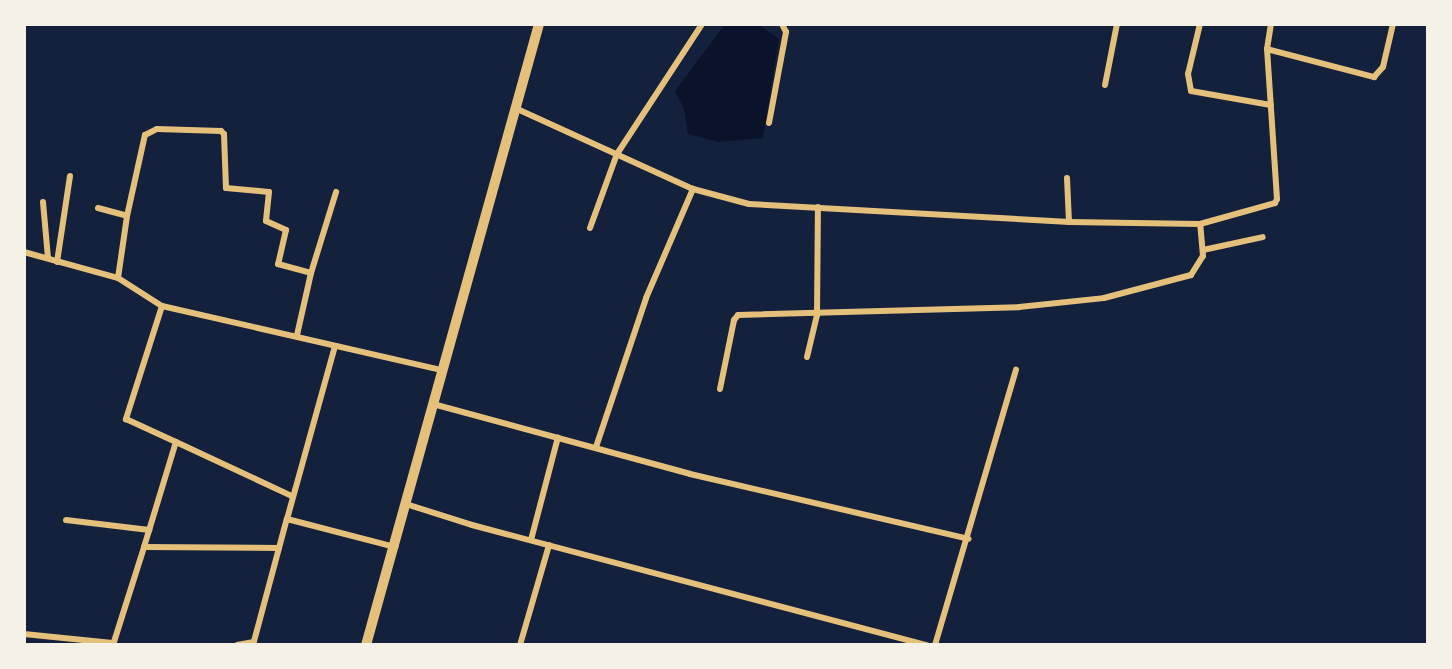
<!DOCTYPE html>
<style>
body{margin:0}
#map{position:relative;width:1452px;height:669px;overflow:hidden;background:#14213d;font-family:Karla,sans-serif}
div>[style]{position:absolute}
.water>*{inset:0;background:#0b132b}
.minor>*{height:6px;margin:-3px;padding:0 3px;transform-origin:3px;border-radius:3px;background:#e5c07b}
.trunk>*{height:10px;margin:-5px;padding:0 5px;transform-origin:5px;border-radius:5px;background:#e5c07b}
span{translate:-50% -50%;white-space:nowrap;text-align:center;line-height:1.15;-webkit-text-stroke:6px #f6f1e7;paint-order:stroke}
.frame{position:absolute;inset:0;border:26px solid #f6f1e7;pointer-events:none}
</style>
<div id="map">
<div class="water">
<i style="clip-path:polygon(725px 24px,759px 25px,779px 39px,763px 138px,719px 142px,688px 134px,684px 109px,675px 91px)"></i>
</div>
<div class="minor">
<i style="left:1200px;top:24px;width:51px;rotate:103.5deg"></i>
<i style="left:1188px;top:74px;width:17px;rotate:80deg"></i>
<i style="left:1191px;top:91px;width:81px;rotate:9.9deg"></i>
<i style="left:1267px;top:49px;width:111px;rotate:14.7deg"></i>
<i style="left:1374px;top:77px;width:13px;rotate:-48deg"></i>
<i style="left:1383px;top:67px;width:44px;rotate:-76.9deg"></i>
<i style="left:1105px;top:85px;width:62px;rotate:-78.9deg"></i>
<i style="left:515px;top:108px;width:196px;rotate:24.5deg"></i>
<i style="left:693px;top:189px;width:58px;rotate:15deg"></i>
<i style="left:749px;top:204px;width:321px;rotate:3.2deg"></i>
<i style="left:1069px;top:222px;width:131px;rotate:0.9deg"></i>
<i style="left:1200px;top:224px;width:78px;rotate:-15.6deg"></i>
<i style="left:1275px;top:203px;width:4px;rotate:-63deg"></i>
<i style="left:1277px;top:199px;width:150px;rotate:-93.8deg"></i>
<i style="left:1267px;top:49px;width:25px;rotate:-81deg"></i>
<i style="left:769px;top:123px;width:93px;rotate:-79.4deg"></i>
<i style="left:786px;top:32px;width:9px;rotate:-117deg"></i>
<i style="left:1067px;top:178px;width:44px;rotate:87.4deg"></i>
<i style="left:43px;top:202px;width:56px;rotate:84.9deg"></i>
<i style="left:98px;top:208px;width:30px;rotate:15deg"></i>
<i style="left:590px;top:228px;width:79px;rotate:-70deg"></i>
<i style="left:617px;top:154px;width:155px;rotate:-56.8deg"></i>
<i style="left:1203px;top:250px;width:61px;rotate:-12.2deg"></i>
<i style="left:24px;top:252px;width:98px;rotate:15.5deg"></i>
<i style="left:118px;top:278px;width:52px;rotate:32.5deg"></i>
<i style="left:162px;top:306px;width:287px;rotate:12.9deg"></i>
<i style="left:57px;top:262px;width:87px;rotate:-81.4deg"></i>
<i style="left:311px;top:273px;width:85px;rotate:-72.8deg"></i>
<i style="left:118px;top:278px;width:63px;rotate:-81.7deg"></i>
<i style="left:127px;top:216px;width:83px;rotate:-77.5deg"></i>
<i style="left:145px;top:135px;width:13px;rotate:-27deg"></i>
<i style="left:157px;top:129px;width:64px;rotate:1.8deg"></i>
<i style="left:221px;top:131px;width:4px;rotate:45deg"></i>
<i style="left:224px;top:134px;width:54px;rotate:87.9deg"></i>
<i style="left:226px;top:188px;width:43px;rotate:5.3deg"></i>
<i style="left:269px;top:192px;width:29px;rotate:96deg"></i>
<i style="left:266px;top:221px;width:22px;rotate:24deg"></i>
<i style="left:286px;top:230px;width:35px;rotate:103deg"></i>
<i style="left:278px;top:264px;width:34px;rotate:15deg"></i>
<i style="left:311px;top:273px;width:64px;rotate:102.7deg"></i>
<i style="left:162px;top:306px;width:119px;rotate:107.7deg"></i>
<i style="left:126px;top:419px;width:55px;rotate:24.7deg"></i>
<i style="left:335px;top:346px;width:180px;rotate:105.5deg"></i>
<i style="left:287px;top:519px;width:112px;rotate:14.5deg"></i>
<i style="left:807px;top:357px;width:43px;rotate:-76.6deg"></i>
<i style="left:817px;top:315px;width:108px;rotate:-89.5deg"></i>
<i style="left:720px;top:389px;width:70px;rotate:-78.5deg"></i>
<i style="left:734px;top:320px;width:6px;rotate:-51deg"></i>
<i style="left:738px;top:315px;width:281px;rotate:-1.6deg"></i>
<i style="left:1019px;top:307px;width:85px;rotate:-6deg"></i>
<i style="left:1104px;top:298px;width:90px;rotate:-14.8deg"></i>
<i style="left:1191px;top:275px;width:22px;rotate:-58deg"></i>
<i style="left:1203px;top:256px;width:32px;rotate:-95deg"></i>
<i style="left:433px;top:404px;width:266px;rotate:15.2deg"></i>
<i style="left:690px;top:474px;width:286px;rotate:13.1deg"></i>
<i style="left:596px;top:447px;width:157px;rotate:-71.4deg"></i>
<i style="left:646px;top:298px;width:119px;rotate:-66.7deg"></i>
<i style="left:406px;top:504px;width:69px;rotate:17.7deg"></i>
<i style="left:472px;top:525px;width:471px;rotate:14.8deg"></i>
<i style="left:66px;top:520px;width:84px;rotate:6.9deg"></i>
<i style="left:531px;top:540px;width:106px;rotate:-75.3deg"></i>
<i style="left:144px;top:547px;width:110px;rotate:-73.1deg"></i>
<i style="left:176px;top:442px;width:128px;rotate:25deg"></i>
<i style="left:24px;top:634px;width:89px;rotate:5.8deg"></i>
<i style="left:113px;top:645px;width:103px;rotate:-72.4deg"></i>
<i style="left:144px;top:547px;width:135px;rotate:0.4deg"></i>
<i style="left:279px;top:548px;width:30px;rotate:-75deg"></i>
<i style="left:237px;top:645px;width:17px;rotate:-10deg"></i>
<i style="left:253px;top:645px;width:100px;rotate:-75deg"></i>
<i style="left:520px;top:645px;width:104px;rotate:-73.8deg"></i>
<i style="left:935px;top:645px;width:287px;rotate:-73.6deg"></i>
</div>
<div class="trunk">
<i style="left:366px;top:645px;width:645px;rotate:-74.43deg"></i>
</div>
<div class="frame"></div>
</div>
